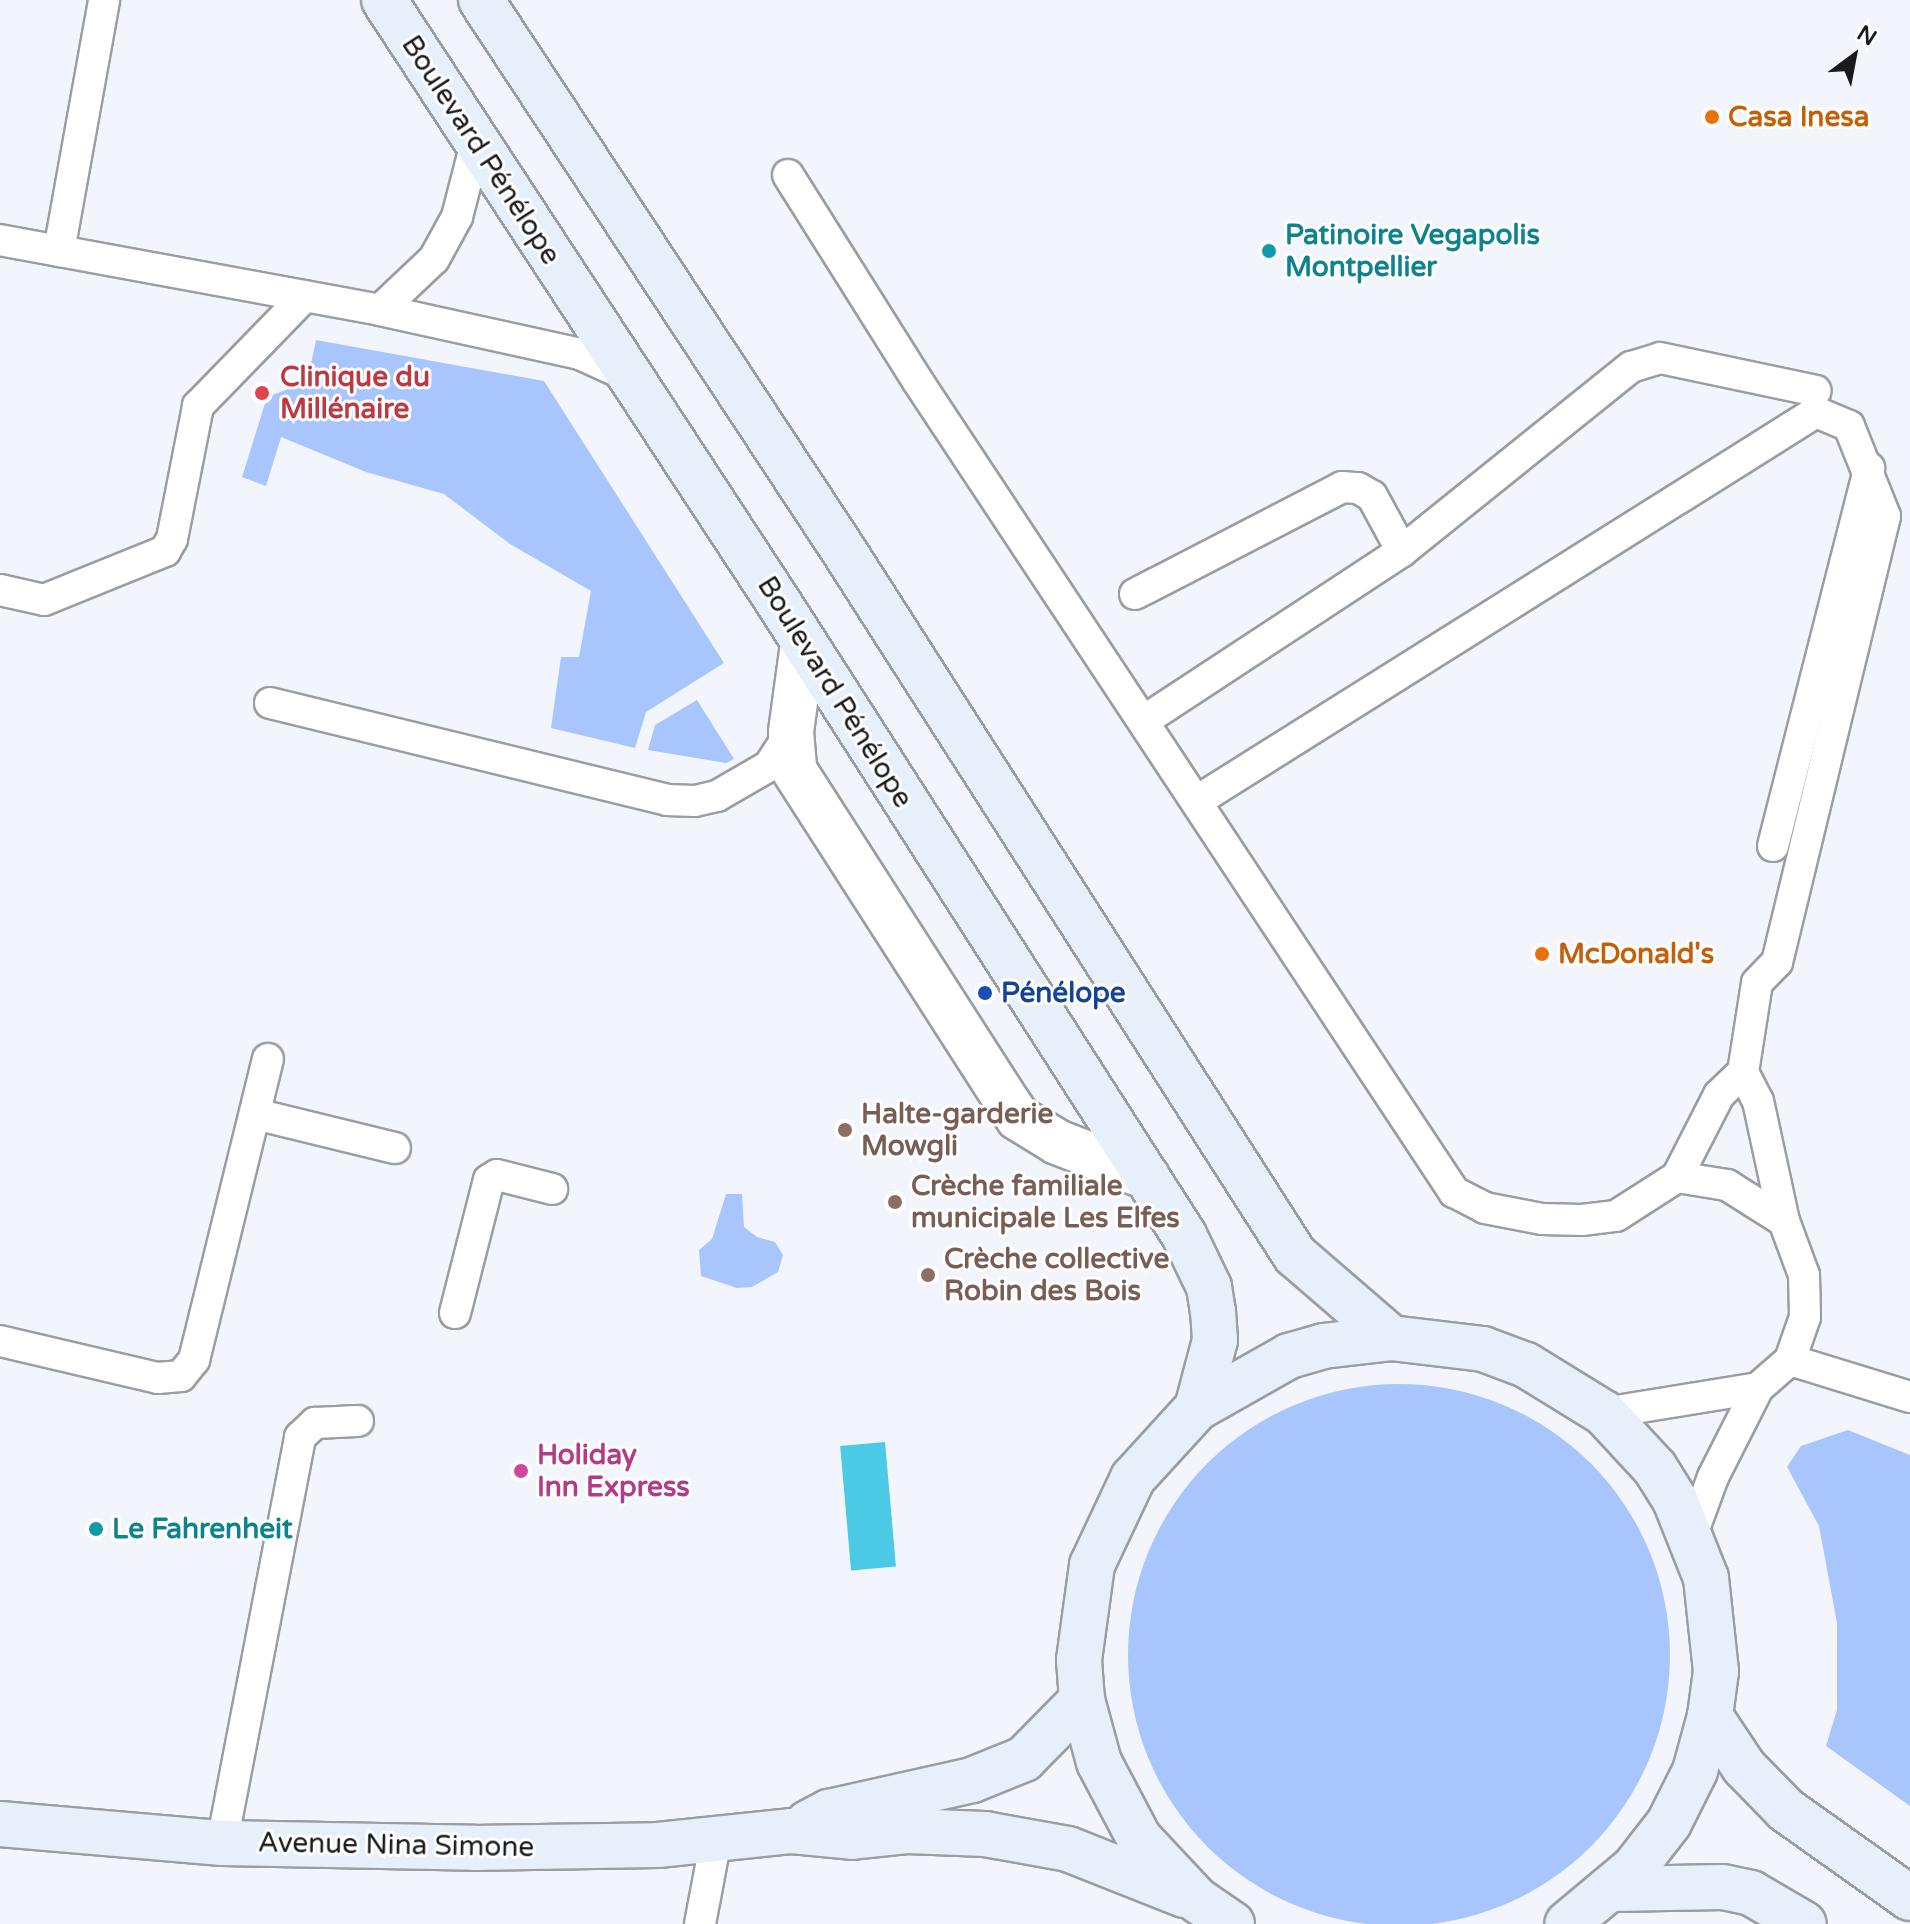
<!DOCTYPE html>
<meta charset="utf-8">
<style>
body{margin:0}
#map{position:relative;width:1910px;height:1924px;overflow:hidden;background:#f2f5fb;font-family:"Varela Round",sans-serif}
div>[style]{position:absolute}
.green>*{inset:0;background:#a9c5fd}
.round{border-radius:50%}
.water>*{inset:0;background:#4acae4;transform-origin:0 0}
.roads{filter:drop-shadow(2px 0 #9a9da2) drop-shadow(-2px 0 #9a9da2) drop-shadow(0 2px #9a9da2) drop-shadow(0 -2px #9a9da2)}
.lane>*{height:30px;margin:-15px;padding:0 15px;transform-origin:15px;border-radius:15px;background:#fff}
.street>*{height:44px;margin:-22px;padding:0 22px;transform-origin:22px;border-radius:22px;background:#fff}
.secondary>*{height:44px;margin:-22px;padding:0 22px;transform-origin:22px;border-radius:22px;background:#e7effa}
.dots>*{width:22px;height:22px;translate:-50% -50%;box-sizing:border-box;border:4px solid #fff;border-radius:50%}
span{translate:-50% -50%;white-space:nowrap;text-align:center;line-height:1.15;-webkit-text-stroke:6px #fff;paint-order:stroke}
.food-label{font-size:28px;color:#c56008;font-weight:700}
.left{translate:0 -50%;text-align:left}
.street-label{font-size:28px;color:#191a1c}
.culture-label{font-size:28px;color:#0d838f;font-weight:700}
.health-label{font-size:28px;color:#be3a42;font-weight:700}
.transit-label{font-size:28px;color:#164399;font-weight:700}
.education-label{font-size:28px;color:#785e54;font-weight:700}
.hotel-label{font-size:28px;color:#b23c85;font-weight:700}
.north{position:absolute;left:1814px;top:16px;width:80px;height:80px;-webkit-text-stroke:6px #fff;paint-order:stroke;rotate:32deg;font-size:22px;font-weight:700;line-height:32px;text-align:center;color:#191a1c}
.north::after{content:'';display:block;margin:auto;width:28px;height:36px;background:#191a1c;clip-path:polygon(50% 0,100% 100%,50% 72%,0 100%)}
</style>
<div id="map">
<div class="green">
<i style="clip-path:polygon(316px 340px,544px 381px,724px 663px,646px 712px,635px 748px,551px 728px,561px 657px,579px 657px,591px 591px,510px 544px,444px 494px,366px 472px,281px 437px,266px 486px,242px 477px,267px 397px,307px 382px)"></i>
<i style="clip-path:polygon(697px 700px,734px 759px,726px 763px,648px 750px,655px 725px)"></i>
<i style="clip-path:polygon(726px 1194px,742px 1194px,744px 1227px,757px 1237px,775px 1242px,783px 1255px,778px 1272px,752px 1287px,737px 1288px,701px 1276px,699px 1250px,712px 1239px)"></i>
<i class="round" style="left:1128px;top:1384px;width:542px;height:542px"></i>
<i style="clip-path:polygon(1848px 1430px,1910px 1455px,1910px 1806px,1826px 1746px,1837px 1710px,1837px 1623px,1819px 1526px,1787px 1467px,1801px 1446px)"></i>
</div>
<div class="water">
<i style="left:885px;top:1442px;width:125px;height:45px;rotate:85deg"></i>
</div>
<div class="roads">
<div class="lane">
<i style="left:788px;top:175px;width:242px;rotate:57.8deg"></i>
<i style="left:917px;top:380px;width:974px;rotate:56.52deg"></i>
<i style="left:1454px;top:1192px;width:35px;rotate:27deg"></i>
<i style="left:1485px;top:1208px;width:58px;rotate:10.9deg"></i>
<i style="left:1542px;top:1219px;width:40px;rotate:1.4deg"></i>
<i style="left:1582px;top:1220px;width:34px;rotate:-7deg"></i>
<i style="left:1616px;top:1216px;width:72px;rotate:-32.6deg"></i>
<i style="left:1677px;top:1177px;width:51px;rotate:9.1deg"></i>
<i style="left:1727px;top:1185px;width:67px;rotate:32.3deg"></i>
<i style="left:0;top:240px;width:386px;rotate:10.4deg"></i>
<i style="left:380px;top:310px;width:205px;rotate:12.4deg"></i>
<i style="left:580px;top:354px;width:53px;rotate:24.6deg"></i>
<i style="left:59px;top:251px;width:255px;rotate:-79.8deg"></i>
<i style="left:380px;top:310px;width:74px;rotate:-43.4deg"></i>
<i style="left:434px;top:259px;width:48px;rotate:-61.3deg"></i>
<i style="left:457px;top:217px;width:76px;rotate:-75.6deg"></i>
<i style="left:0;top:590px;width:45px;rotate:12.8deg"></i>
<i style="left:44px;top:600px;width:131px;rotate:-22deg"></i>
<i style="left:165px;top:551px;width:14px;rotate:-60deg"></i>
<i style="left:172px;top:539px;width:136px;rotate:-78.9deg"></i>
<i style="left:198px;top:406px;width:153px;rotate:-45.8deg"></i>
<i style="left:1135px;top:594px;width:233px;rotate:-27.3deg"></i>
<i style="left:1342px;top:487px;width:16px;rotate:4deg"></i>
<i style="left:1358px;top:488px;width:16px;rotate:30deg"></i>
<i style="left:1372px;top:496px;width:63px;rotate:61.4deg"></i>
<i style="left:270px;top:703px;width:409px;rotate:13.7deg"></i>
<i style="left:667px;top:800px;width:28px;rotate:2deg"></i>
<i style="left:695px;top:801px;width:23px;rotate:-13deg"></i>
<i style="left:717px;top:796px;width:60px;rotate:-30deg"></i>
<i style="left:769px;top:766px;width:40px;rotate:-57.1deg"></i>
<i style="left:1145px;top:720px;width:308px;rotate:-33.3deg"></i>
<i style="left:1402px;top:551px;width:294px;rotate:-38.8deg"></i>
<i style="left:1631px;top:367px;width:30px;rotate:-17deg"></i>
<i style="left:1660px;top:358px;width:159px;rotate:11.9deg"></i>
<i style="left:1197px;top:801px;width:731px;rotate:-32.15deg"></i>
<i style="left:1816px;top:412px;width:36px;rotate:23deg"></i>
<i style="left:1849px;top:426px;width:97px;rotate:68.2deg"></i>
<i style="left:1885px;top:516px;width:459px;rotate:103.6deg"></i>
<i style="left:1777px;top:962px;width:29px;rotate:134deg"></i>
<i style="left:1757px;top:983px;width:90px;rotate:98.9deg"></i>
<i style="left:1743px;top:1072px;width:33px;rotate:63deg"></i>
<i style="left:1758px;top:1101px;width:123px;rotate:77.8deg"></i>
<i style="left:1784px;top:1221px;width:58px;rotate:69.7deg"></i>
<i style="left:1804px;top:1275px;width:42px;rotate:88.6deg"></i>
<i style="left:1805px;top:1317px;width:46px;rotate:109.2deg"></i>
<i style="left:1790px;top:1360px;width:43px;rotate:138.8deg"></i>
<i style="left:1758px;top:1388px;width:100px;rotate:116.8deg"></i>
<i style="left:1713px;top:1477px;width:61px;rotate:110.2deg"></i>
<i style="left:1773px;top:846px;width:390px;rotate:-75.7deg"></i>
<i style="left:255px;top:1114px;width:144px;rotate:13.7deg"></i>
<i style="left:1677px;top:1177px;width:92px;rotate:-62.9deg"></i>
<i style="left:1719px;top:1095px;width:33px;rotate:-44deg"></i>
<i style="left:455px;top:1313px;width:137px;rotate:-75.7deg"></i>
<i style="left:489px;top:1180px;width:9px;rotate:-32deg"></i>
<i style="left:497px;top:1175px;width:57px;rotate:14.3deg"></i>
<i style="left:0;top:1341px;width:162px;rotate:13.2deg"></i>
<i style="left:158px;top:1378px;width:23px;rotate:-5deg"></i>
<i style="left:181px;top:1376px;width:21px;rotate:-51deg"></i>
<i style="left:194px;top:1360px;width:310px;rotate:-76.2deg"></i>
<i style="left:1790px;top:1360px;width:126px;rotate:17.1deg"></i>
<i style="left:1604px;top:1413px;width:156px;rotate:-9.2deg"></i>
<i style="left:222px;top:1843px;width:413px;rotate:-79.1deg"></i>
<i style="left:300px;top:1437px;width:21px;rotate:-43deg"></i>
<i style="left:315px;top:1423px;width:43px;rotate:-2.7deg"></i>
<i style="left:700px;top:1924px;width:86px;rotate:-79.3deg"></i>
</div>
<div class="street">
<i style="left:803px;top:644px;width:89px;rotate:97.8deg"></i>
<i style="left:791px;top:732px;width:38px;rotate:85deg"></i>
<i style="left:794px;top:770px;width:396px;rotate:57.3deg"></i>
<i style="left:1008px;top:1103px;width:18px;rotate:56deg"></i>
<i style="left:1018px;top:1118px;width:46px;rotate:31.6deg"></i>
<i style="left:1057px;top:1142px;width:97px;rotate:21.3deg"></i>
</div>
<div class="secondary">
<i style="left:384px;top:0;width:714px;rotate:56.78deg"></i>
<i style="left:775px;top:597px;width:758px;rotate:57.34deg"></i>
<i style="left:1184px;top:1235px;width:58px;rotate:64.3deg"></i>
<i style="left:1209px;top:1287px;width:24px;rotate:81deg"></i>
<i style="left:1213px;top:1311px;width:29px;rotate:86deg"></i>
<i style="left:1215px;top:1340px;width:70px;rotate:104.8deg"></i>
<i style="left:481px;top:0;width:660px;rotate:56.62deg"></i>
<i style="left:844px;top:551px;width:836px;rotate:57.36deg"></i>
<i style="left:1295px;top:1255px;width:127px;rotate:40.8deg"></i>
<i style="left:1710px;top:1716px;width:61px;rotate:56.3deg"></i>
<i style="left:1744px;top:1767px;width:60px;rotate:45.7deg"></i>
<i style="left:1786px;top:1810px;width:152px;rotate:35.4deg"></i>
<i style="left:808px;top:1823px;width:24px;rotate:-28deg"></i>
<i style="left:829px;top:1812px;width:147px;rotate:-12.6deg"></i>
<i style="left:972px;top:1780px;width:56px;rotate:-22deg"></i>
<i style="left:1024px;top:1759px;width:83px;rotate:-45.5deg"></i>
<i style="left:0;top:1824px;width:223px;rotate:4.9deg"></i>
<i style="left:222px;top:1843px;width:253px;rotate:1.1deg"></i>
<i style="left:475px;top:1848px;width:183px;rotate:-0.9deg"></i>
<i style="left:658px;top:1845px;width:135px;rotate:-6deg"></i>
<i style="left:792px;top:1831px;width:60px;rotate:5.7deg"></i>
<i style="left:852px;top:1837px;width:55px;rotate:-6.2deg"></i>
<i style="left:907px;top:1831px;width:78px;rotate:2.2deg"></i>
<i style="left:985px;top:1834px;width:84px;rotate:10.2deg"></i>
<i style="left:1068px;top:1849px;width:125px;rotate:21.6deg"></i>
<i style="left:1614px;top:1889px;width:109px;rotate:-1.1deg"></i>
<i style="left:1723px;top:1887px;width:29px;rotate:12deg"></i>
<i style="left:1751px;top:1893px;width:61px;rotate:30.3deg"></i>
<i style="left:1232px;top:1924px;width:42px;rotate:-145.6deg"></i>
<i style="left:1197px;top:1900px;width:85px;rotate:-133.1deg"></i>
<i style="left:1139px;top:1838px;width:86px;rotate:-117.8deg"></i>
<i style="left:1099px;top:1762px;width:64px;rotate:-105.3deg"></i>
<i style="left:1082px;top:1700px;width:40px;rotate:-94.3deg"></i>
<i style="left:1079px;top:1660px;width:96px;rotate:-82.2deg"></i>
<i style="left:1092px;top:1565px;width:96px;rotate:-64.8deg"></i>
<i style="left:1133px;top:1478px;width:95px;rotate:-47.6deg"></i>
<i style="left:1197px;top:1408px;width:106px;rotate:-29.5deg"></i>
<i style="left:1289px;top:1356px;width:35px;rotate:-16deg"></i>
<i style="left:1323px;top:1346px;width:68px;rotate:-6.7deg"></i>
<i style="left:1391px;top:1338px;width:93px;rotate:6.8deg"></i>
<i style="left:1483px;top:1349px;width:46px;rotate:20.4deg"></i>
<i style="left:1526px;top:1365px;width:92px;rotate:31.6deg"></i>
<i style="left:1604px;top:1413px;width:75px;rotate:47.2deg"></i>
<i style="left:1655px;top:1468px;width:38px;rotate:58deg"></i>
<i style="left:1675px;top:1500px;width:84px;rotate:68.3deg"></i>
<i style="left:1706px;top:1578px;width:94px;rotate:83.9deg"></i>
<i style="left:1716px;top:1671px;width:45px;rotate:97.6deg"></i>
<i style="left:1710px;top:1716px;width:57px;rotate:105.3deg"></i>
<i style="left:1695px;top:1771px;width:58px;rotate:116.6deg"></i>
<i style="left:1669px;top:1823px;width:57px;rotate:127.9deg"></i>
<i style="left:1634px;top:1868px;width:87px;rotate:140.1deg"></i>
</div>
</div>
<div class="dots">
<i style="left:1712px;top:117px;background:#e8710a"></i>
<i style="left:1269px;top:251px;background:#0f9aa8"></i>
<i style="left:262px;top:393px;background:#e0444e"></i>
<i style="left:1542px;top:954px;background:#e8710a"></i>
<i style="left:985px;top:993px;background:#1a4fb4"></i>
<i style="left:845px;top:1130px;background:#8d6e63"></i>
<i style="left:895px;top:1202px;background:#8d6e63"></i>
<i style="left:928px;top:1275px;background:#8d6e63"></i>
<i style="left:521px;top:1471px;background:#d1479c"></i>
<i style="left:96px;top:1529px;background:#0f9aa8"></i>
</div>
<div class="food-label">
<span class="left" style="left:1728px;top:117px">Casa Inesa</span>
<span class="left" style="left:1558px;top:954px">McDonald's</span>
</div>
<div class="street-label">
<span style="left:481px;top:150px;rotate:57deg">Boulevard Pénélope</span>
<span style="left:835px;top:692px;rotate:58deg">Boulevard Pénélope</span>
<span style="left:396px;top:1845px;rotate:1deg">Avenue Nina Simone</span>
</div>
<div class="culture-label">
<span class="left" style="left:1285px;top:251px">Patinoire Vegapolis<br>Montpellier</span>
<span class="left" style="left:112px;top:1529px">Le Fahrenheit</span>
</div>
<div class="health-label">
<span class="left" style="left:280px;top:393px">Clinique du<br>Millénaire</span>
</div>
<div class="transit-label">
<span class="left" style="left:1001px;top:993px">Pénélope</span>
</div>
<div class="education-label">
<span class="left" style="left:861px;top:1130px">Halte-garderie<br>Mowgli</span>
<span class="left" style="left:911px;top:1202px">Crèche familiale<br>municipale Les Elfes</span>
<span class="left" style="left:944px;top:1275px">Crèche collective<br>Robin des Bois</span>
</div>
<div class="hotel-label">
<span class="left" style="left:537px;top:1471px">Holiday<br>Inn Express</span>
</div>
<div class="north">N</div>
</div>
